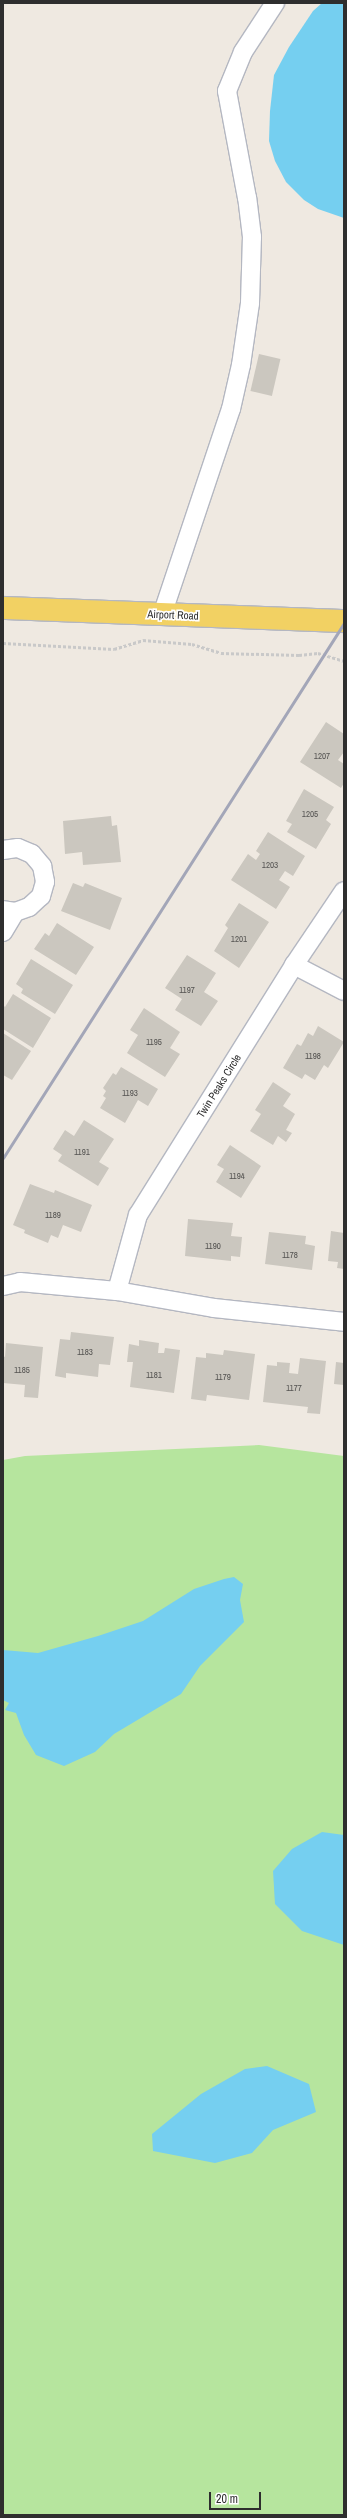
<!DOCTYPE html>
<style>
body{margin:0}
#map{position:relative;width:347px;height:2518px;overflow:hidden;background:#efe9e1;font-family:"Archivo Narrow",sans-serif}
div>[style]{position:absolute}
.green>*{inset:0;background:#b6e59e}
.water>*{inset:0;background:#75cff0}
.building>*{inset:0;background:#cbc7bf;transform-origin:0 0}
.path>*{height:2.5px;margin-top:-1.25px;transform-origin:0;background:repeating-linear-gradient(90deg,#c9c9c9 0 3px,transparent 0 5px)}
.roads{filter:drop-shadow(1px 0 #b4b7c1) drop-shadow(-1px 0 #b4b7c1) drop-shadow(0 1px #b4b7c1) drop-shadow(0 -1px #b4b7c1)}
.minor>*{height:18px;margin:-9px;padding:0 9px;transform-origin:9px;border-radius:9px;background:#fff}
.major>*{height:22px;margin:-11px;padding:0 11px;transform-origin:11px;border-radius:11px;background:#f2d163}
.rail>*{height:3px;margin:-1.5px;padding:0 1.5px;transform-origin:1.5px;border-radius:1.5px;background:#a3a6b8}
span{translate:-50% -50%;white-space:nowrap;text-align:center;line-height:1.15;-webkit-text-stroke:3.5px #fff;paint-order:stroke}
.number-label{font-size:9px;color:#555452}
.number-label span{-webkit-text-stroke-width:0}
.street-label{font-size:11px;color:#2e2e2e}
.frame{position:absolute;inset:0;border:4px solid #2e2e2e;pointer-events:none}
.scale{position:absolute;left:209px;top:2492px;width:52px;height:18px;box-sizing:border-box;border:2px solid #2e2e2e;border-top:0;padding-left:5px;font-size:12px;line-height:14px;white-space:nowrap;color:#2e2e2e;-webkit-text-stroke:3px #fff;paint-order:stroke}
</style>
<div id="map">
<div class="green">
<i style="clip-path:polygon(259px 1445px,344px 1456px,344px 2515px,3px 2515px,3px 1460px,25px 1456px)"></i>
</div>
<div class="water">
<i style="clip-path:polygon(322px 3px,344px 3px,344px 218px,318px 209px,304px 200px,286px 182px,275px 161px,269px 141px,270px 111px,274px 75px,289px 47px,313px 11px)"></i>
<i style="clip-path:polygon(234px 1577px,243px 1584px,240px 1600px,244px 1622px,200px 1666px,181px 1694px,114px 1734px,95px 1752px,64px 1766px,36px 1755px,24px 1735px,16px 1713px,5px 1710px,9px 1703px,3px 1700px,3px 1650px,38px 1653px,98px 1636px,143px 1621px,194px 1589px,224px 1579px)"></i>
<i style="clip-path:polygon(322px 1832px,344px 1835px,344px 1945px,302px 1931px,275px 1904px,273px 1871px,292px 1849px)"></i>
<i style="clip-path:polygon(267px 2066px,309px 2084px,316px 2112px,273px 2130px,252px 2153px,215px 2163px,153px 2151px,152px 2134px,201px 2094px,245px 2069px)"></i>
</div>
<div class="building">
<i style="left:259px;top:354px;width:22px;height:38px;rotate:13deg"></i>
<i style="clip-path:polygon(326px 722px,344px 734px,344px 752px,338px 760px,344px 764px,344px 783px,341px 788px,300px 762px)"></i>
<i style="clip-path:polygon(304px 789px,334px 807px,326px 820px,331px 824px,316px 849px,287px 832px,292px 824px,286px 821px)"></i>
<i style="clip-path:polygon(111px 816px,112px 826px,117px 825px,121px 862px,83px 865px,82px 852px,65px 854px,63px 821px)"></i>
<i style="clip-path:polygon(268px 832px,305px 856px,293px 876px,285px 871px,279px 880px,290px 887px,276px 909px,231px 880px,248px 854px,256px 860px,260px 854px,256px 851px)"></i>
<i style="clip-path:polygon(73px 883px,83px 887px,85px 883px,122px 898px,110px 930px,61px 911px)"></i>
<i style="clip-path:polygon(239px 903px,269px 922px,239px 968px,214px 951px,228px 928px,225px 925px)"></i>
<i style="clip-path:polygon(57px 923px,94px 947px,76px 975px,34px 949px,45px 933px,49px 936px)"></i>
<i style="clip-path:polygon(187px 955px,216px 973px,204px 992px,218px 1001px,201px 1026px,175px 1010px,182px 999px,165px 988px)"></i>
<i style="clip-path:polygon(31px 959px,73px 985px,55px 1014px,21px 993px,23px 989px,16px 984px)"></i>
<i style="clip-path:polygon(13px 994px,51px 1018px,33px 1048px,3px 1029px,3px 1005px,5px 1007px)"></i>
<i style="clip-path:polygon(144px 1008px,180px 1032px,170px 1048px,180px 1054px,165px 1077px,127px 1053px,138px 1035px,130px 1030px)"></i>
<i style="clip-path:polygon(318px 1026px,344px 1042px,328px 1068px,324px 1065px,315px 1080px,305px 1074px,302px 1079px,283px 1068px,297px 1044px,301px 1046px,308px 1033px,313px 1036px)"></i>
<i style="clip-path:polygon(3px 1033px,31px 1051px,12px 1080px,3px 1075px)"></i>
<i style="clip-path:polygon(121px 1067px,158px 1089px,148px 1106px,138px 1100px,125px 1123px,100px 1108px,106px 1098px,103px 1096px,106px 1091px,103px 1088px,113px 1073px,116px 1075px)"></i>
<i style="clip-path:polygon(273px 1082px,291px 1094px,283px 1106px,295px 1114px,286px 1130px,292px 1133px,286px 1142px,278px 1136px,273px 1145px,250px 1131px,261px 1114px,255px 1110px)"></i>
<i style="clip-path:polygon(84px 1120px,114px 1139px,99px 1162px,109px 1168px,98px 1186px,58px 1161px,62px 1155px,53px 1149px,65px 1130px,74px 1136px)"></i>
<i style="clip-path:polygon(230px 1145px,261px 1166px,241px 1198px,216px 1182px,224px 1169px,217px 1165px)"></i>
<i style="clip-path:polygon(30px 1184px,54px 1193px,55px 1190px,92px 1205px,81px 1232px,63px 1225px,58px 1238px,51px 1235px,48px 1243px,24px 1233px,25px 1230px,13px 1225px)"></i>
<i style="clip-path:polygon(188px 1219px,233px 1223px,231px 1236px,242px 1237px,240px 1257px,231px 1256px,231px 1261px,185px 1256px)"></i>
<i style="clip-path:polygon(331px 1231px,344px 1233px,344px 1269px,337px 1268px,338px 1262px,328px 1261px)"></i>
<i style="clip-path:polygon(269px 1232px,306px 1236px,305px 1244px,315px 1246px,312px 1270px,265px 1264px)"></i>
<i style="clip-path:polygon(71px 1332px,114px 1337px,110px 1365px,99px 1364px,98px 1377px,66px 1373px,66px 1378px,55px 1376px,60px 1339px,70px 1340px)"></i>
<i style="clip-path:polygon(139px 1340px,159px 1343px,158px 1353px,164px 1353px,165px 1348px,180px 1350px,174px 1393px,130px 1387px,133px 1362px,127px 1362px,129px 1344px,139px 1346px)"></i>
<i style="clip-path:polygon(6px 1343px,43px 1347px,38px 1398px,24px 1397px,25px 1385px,3px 1383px,3px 1356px,5px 1357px)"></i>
<i style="clip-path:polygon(224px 1350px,255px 1354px,249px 1400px,207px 1395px,206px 1401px,191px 1399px,196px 1357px,206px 1358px,206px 1353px,223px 1355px)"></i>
<i style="clip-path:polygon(300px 1358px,326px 1361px,320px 1414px,307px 1413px,308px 1407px,263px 1402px,267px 1365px,277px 1366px,277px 1362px,290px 1363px,289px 1373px,298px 1374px)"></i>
<i style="clip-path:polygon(336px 1362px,344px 1363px,344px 1385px,334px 1384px)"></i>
</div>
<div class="path">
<i style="left:3px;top:643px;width:111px;rotate:3.1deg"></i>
<i style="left:114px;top:649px;width:30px;rotate:-17deg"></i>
<i style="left:143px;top:640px;width:49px;rotate:4.7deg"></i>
<i style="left:192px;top:644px;width:30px;rotate:17deg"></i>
<i style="left:221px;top:653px;width:78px;rotate:1.5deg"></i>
<i style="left:299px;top:655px;width:19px;rotate:-6deg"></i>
<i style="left:318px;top:653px;width:27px;rotate:17deg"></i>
</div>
<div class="roads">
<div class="minor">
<i style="left:162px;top:615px;width:217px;rotate:-71.5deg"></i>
<i style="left:231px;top:409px;width:45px;rotate:-77.2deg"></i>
<i style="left:241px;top:365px;width:63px;rotate:-81.7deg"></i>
<i style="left:250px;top:303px;width:66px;rotate:-88.3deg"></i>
<i style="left:252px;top:237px;width:39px;rotate:-97deg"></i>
<i style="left:247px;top:198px;width:109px;rotate:-100.6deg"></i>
<i style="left:227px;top:91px;width:42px;rotate:-67.7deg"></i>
<i style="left:243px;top:52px;width:59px;rotate:-56.9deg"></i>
<i style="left:3px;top:850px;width:15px;rotate:-8deg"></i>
<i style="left:18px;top:848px;width:15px;rotate:23deg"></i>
<i style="left:32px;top:854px;width:16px;rotate:50deg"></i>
<i style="left:42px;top:866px;width:16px;rotate:79deg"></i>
<i style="left:45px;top:882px;width:15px;rotate:106deg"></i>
<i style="left:41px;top:896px;width:16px;rotate:137deg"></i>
<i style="left:29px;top:907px;width:15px;rotate:160deg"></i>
<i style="left:15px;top:912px;width:12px;rotate:-171deg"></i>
<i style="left:3px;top:932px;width:23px;rotate:-59deg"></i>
<i style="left:294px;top:965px;width:56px;rotate:27.5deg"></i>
<i style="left:3px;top:1286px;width:17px;rotate:-13deg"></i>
<i style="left:20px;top:1282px;width:97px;rotate:5.3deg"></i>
<i style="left:117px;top:1291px;width:98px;rotate:9.9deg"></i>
<i style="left:214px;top:1308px;width:131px;rotate:6.1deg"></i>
<i style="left:117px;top:1291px;width:79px;rotate:-74.6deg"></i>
<i style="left:138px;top:1215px;width:295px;rotate:-58deg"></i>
<i style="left:294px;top:965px;width:89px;rotate:-56deg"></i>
</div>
<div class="major">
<i style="left:3px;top:608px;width:341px;rotate:2.2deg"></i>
</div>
</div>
<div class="rail">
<i style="left:3px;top:1158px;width:634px;rotate:-57.49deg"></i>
</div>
<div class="number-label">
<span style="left:322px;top:756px">1207</span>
<span style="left:310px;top:814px">1205</span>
<span style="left:270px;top:865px">1203</span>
<span style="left:239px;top:939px">1201</span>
<span style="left:187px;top:990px">1197</span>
<span style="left:154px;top:1042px">1195</span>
<span style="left:313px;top:1056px">1198</span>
<span style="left:130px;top:1093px">1193</span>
<span style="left:82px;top:1152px">1191</span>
<span style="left:237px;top:1176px">1194</span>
<span style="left:53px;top:1215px">1189</span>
<span style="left:213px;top:1246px">1190</span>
<span style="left:290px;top:1255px">1178</span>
<span style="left:85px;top:1352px">1183</span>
<span style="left:22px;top:1370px">1185</span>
<span style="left:154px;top:1375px">1181</span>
<span style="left:223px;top:1377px">1179</span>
<span style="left:294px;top:1388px">1177</span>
</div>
<div class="street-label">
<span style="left:173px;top:615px;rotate:2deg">Airport Road</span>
<span style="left:219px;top:1086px;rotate:-58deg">Twin Peaks Circle</span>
</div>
<div class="frame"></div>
<div class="scale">20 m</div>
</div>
